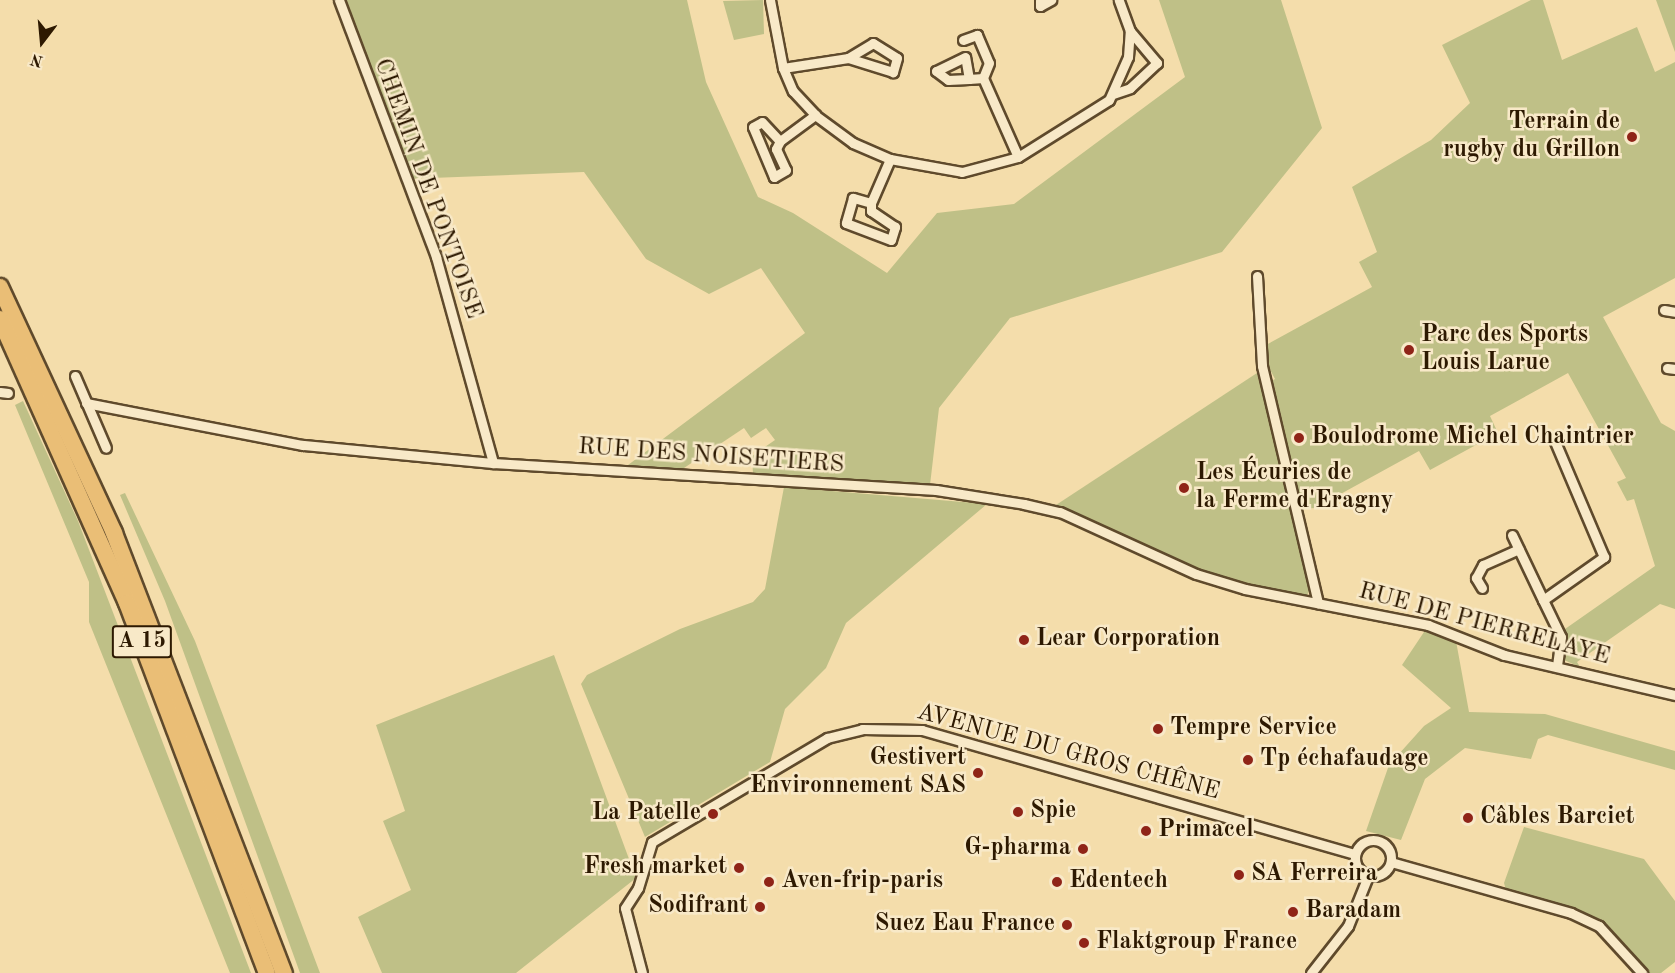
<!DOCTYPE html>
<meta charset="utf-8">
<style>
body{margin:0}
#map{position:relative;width:1675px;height:973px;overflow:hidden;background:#f4ddab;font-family:"Old Standard TT",serif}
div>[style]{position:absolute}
.green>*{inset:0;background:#bfc087}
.roads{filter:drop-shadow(2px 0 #5f4a2c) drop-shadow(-2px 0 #5f4a2c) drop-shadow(0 2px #5f4a2c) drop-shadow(0 -2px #5f4a2c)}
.minor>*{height:9px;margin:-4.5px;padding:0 4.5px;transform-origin:4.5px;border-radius:4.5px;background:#f8e9c8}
.minor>.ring{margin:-4.5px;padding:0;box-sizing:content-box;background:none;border:9px solid #f8e9c8;border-radius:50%}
.motorway>*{height:16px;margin:-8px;padding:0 8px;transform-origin:8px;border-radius:8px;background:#eabe76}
.dots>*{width:16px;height:16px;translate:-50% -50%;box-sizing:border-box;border:3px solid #f8e9c8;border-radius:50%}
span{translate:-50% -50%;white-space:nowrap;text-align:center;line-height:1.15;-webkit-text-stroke:5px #f8e9c8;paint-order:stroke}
.shield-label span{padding:2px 4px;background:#f8e9c8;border:2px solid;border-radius:4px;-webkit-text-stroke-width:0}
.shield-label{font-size:22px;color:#2d1901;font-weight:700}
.poi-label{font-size:24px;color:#2d1901;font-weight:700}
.right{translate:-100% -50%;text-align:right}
.left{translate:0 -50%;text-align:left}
.street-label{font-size:24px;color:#2d1901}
.north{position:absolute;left:12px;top:12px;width:60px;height:60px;-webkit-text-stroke:4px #f8e9c8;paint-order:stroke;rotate:196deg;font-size:16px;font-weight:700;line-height:24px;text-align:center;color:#2d1901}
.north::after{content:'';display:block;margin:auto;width:21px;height:27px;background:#2d1901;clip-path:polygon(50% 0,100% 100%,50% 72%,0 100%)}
</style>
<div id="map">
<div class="green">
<i style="clip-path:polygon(345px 0,687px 0,706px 82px,758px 197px,793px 213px,887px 273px,937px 213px,1014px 204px,1185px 77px,1159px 0,1281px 0,1322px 128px,1222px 252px,1010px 318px,939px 408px,930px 485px,781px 480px,782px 476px,753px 474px,752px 456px,775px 440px,766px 428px,751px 438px,744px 428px,681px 470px,624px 468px,805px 333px,761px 268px,709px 294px,646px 259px,584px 172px,405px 179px)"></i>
<i style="clip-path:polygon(763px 0,764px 34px,734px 40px,723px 1px)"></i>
<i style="clip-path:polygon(1531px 0,1543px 0,1562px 60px,1637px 27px,1655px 72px,1675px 62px,1675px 278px,1603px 317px,1661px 423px,1675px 431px,1675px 609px,1660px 604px,1577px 662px,1580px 667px,1564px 660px,1565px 629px,1655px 566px,1634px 499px,1627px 501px,1617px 482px,1626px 478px,1568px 373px,1490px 416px,1498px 433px,1430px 470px,1419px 451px,1315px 508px,1301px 509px,1269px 383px,1275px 379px,1262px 354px,1264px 346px,1372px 287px,1359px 262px,1377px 252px,1352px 187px,1431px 140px,1470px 103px,1442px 45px)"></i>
<i style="clip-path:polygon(1656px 0,1675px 0,1675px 52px)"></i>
<i style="clip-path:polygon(1257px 373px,1312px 583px,1307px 596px,1199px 573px,1056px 505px)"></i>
<i style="clip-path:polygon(23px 401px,78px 521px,251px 973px,230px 973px,89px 622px,89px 582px,15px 405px)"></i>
<i style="clip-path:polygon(784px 487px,987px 504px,846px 623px,826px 668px,785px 709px,770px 762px,645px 837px,581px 684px,587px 675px,680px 629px,753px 602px,765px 589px)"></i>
<i style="clip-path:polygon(125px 493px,195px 641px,320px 973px,300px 973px,165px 601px,120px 495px)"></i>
<i style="clip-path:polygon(1426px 629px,1456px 641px,1469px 712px,1545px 714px,1675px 751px,1675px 770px,1548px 735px,1538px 739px,1531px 759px,1465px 748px,1425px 779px,1401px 840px,1366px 831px,1389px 765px,1424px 726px,1451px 708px,1402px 665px)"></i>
<i style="clip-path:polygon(554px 655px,636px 878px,516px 973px,382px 973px,358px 917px,411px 890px,383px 821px,405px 811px,376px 725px)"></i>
<i style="clip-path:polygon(1524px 827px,1644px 859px,1675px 901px,1675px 962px,1661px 973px,1647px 973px,1604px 926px,1506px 890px,1504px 883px)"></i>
</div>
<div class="roads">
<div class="minor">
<i style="left:339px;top:0;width:275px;rotate:69.3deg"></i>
<i style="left:436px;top:257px;width:214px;rotate:74.5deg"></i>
<i style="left:770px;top:0;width:69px;rotate:79.2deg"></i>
<i style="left:783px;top:68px;width:25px;rotate:67deg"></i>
<i style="left:793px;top:91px;width:33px;rotate:47deg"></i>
<i style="left:815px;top:115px;width:47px;rotate:36.4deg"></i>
<i style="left:853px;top:143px;width:40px;rotate:23.4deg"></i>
<i style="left:890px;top:159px;width:73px;rotate:10.2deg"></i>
<i style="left:962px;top:172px;width:58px;rotate:-15deg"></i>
<i style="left:1018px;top:157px;width:107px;rotate:-32.1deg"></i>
<i style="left:1109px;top:100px;width:47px;rotate:-66.2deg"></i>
<i style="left:1128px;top:57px;width:26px;rotate:-86deg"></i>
<i style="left:1130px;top:31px;width:33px;rotate:-110deg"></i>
<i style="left:1040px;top:0;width:6px;rotate:90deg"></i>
<i style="left:1040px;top:6px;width:13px;rotate:-29deg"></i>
<i style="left:963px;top:40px;width:15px;rotate:-20deg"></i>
<i style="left:977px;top:35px;width:30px;rotate:67deg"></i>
<i style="left:989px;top:63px;width:16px;rotate:112deg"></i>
<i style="left:783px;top:68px;width:66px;rotate:-8.7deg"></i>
<i style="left:848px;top:58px;width:29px;rotate:-31deg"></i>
<i style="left:873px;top:43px;width:28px;rotate:32deg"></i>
<i style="left:897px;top:58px;width:15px;rotate:106deg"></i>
<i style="left:893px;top:72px;width:47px;rotate:-162.7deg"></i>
<i style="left:983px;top:78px;width:86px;rotate:66.1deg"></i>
<i style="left:969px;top:79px;width:22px;rotate:-100deg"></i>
<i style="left:965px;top:57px;width:32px;rotate:154deg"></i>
<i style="left:936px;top:71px;width:15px;rotate:37deg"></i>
<i style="left:948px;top:80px;width:21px;rotate:-3deg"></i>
<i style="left:969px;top:79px;width:14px;rotate:-4deg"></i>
<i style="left:1113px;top:94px;width:18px;rotate:-19deg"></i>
<i style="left:1130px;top:88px;width:37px;rotate:-43deg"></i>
<i style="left:1157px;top:63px;width:42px;rotate:-130.2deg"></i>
<i style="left:762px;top:122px;width:26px;rotate:47deg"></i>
<i style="left:780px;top:141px;width:9px;rotate:117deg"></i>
<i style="left:776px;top:149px;width:23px;rotate:65deg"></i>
<i style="left:786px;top:170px;width:14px;rotate:150deg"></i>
<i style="left:774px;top:177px;width:54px;rotate:-112.8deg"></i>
<i style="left:753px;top:127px;width:10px;rotate:-29deg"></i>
<i style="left:780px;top:141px;width:44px;rotate:-36.6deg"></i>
<i style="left:871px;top:203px;width:19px;rotate:-164deg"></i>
<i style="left:853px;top:198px;width:26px;rotate:106deg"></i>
<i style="left:846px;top:223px;width:48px;rotate:20.7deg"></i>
<i style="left:891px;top:240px;width:14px;rotate:-73deg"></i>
<i style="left:895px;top:227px;width:29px;rotate:-146deg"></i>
<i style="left:871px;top:211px;width:8px;rotate:-90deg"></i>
<i style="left:871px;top:203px;width:48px;rotate:-66.6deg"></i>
<i style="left:1257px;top:276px;width:90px;rotate:86.8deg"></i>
<i style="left:1262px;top:366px;width:244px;rotate:76.7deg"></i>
<i style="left:1664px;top:310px;width:11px;rotate:10deg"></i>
<i style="left:1667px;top:368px;width:8px;rotate:7deg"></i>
<i style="left:75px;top:376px;width:78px;rotate:66.7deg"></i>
<i style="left:0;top:392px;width:8px;rotate:7deg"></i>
<i style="left:86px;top:403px;width:221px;rotate:11deg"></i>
<i style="left:303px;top:445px;width:191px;rotate:5.4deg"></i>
<i style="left:493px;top:463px;width:444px;rotate:3.5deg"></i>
<i style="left:936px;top:490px;width:89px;rotate:9deg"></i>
<i style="left:1024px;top:504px;width:37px;rotate:13deg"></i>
<i style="left:1060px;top:512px;width:149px;rotate:24.5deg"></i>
<i style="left:1196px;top:574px;width:51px;rotate:17deg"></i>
<i style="left:1245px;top:589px;width:187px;rotate:11.1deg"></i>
<i style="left:1428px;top:625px;width:82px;rotate:21.5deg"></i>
<i style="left:1504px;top:655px;width:176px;rotate:13.2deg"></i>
<i style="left:1512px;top:535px;width:72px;rotate:64.5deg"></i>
<i style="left:1543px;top:600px;width:75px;rotate:-35.2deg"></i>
<i style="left:1604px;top:557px;width:128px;rotate:-113deg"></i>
<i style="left:1482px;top:588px;width:12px;rotate:-121deg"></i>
<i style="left:1476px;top:578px;width:15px;rotate:-62deg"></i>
<i style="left:1483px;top:565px;width:39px;rotate:-24deg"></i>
<i style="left:1543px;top:600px;width:41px;rotate:64.1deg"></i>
<i style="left:1561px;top:637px;width:30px;rotate:98deg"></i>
<i class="ring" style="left:1355px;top:840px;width:27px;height:27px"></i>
<i style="left:1391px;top:862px;width:187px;rotate:15.8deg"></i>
<i style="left:1571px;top:913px;width:31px;rotate:25deg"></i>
<i style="left:1599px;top:926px;width:64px;rotate:47.5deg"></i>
<i style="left:642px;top:973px;width:67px;rotate:-104.7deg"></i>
<i style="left:625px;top:908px;width:24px;rotate:-57deg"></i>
<i style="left:638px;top:888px;width:48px;rotate:-73.1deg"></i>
<i style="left:652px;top:842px;width:204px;rotate:-30.7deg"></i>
<i style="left:827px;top:738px;width:36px;rotate:-14deg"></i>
<i style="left:862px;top:729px;width:60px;rotate:1deg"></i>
<i style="left:922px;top:730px;width:450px;rotate:16deg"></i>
<i style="left:1311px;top:973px;width:60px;rotate:-51.8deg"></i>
<i style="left:1348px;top:926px;width:54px;rotate:-68.2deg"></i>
</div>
<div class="motorway">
<i style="left:0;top:287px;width:271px;rotate:65.1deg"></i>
<i style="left:114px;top:533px;width:472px;rotate:68.9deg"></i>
<i style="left:0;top:319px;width:311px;rotate:65.9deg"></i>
<i style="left:127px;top:603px;width:396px;rotate:69.3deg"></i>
</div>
</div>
<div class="dots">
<i style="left:1632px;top:137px;background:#8f2418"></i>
<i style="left:1409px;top:350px;background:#8f2418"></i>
<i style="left:1299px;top:438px;background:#8f2418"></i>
<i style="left:1184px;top:488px;background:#8f2418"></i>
<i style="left:1024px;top:640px;background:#8f2418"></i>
<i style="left:1158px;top:729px;background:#8f2418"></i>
<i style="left:1248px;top:760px;background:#8f2418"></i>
<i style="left:978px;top:773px;background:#8f2418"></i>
<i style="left:1018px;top:812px;background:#8f2418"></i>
<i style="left:713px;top:814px;background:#8f2418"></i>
<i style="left:1468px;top:818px;background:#8f2418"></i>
<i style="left:1146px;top:831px;background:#8f2418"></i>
<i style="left:1083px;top:849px;background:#8f2418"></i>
<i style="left:739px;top:868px;background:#8f2418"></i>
<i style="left:1239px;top:875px;background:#8f2418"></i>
<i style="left:769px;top:882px;background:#8f2418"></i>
<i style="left:1057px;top:882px;background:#8f2418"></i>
<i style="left:760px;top:907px;background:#8f2418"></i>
<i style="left:1293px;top:912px;background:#8f2418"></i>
<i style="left:1067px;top:925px;background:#8f2418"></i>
<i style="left:1084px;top:943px;background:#8f2418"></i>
</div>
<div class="shield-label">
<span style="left:142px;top:642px">A 15</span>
</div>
<div class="poi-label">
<span class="right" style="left:1620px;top:137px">Terrain de<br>rugby du Grillon</span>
<span class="left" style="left:1421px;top:350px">Parc des Sports<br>Louis Larue</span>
<span class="left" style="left:1311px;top:438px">Boulodrome Michel Chaintrier</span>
<span class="left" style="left:1196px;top:488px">Les Écuries de<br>la Ferme d'Eragny</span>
<span class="left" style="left:1036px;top:640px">Lear Corporation</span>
<span class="left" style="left:1170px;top:729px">Tempre Service</span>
<span class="right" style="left:966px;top:773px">Gestivert<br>Environnement SAS</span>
<span class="left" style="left:1260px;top:760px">Tp échafaudage</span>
<span class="left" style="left:1030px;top:812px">Spie</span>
<span class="right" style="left:701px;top:814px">La Patelle</span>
<span class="left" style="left:1480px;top:818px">Câbles Barciet</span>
<span class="left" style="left:1158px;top:831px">Primacel</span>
<span class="right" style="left:1071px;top:849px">G-pharma</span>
<span class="right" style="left:727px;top:868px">Fresh market</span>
<span class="left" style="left:1251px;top:875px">SA Ferreira</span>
<span class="left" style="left:781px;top:882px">Aven-frip-paris</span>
<span class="left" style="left:1069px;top:882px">Edentech</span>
<span class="right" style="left:748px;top:907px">Sodifrant</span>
<span class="left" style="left:1305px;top:912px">Baradam</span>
<span class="right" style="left:1055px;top:925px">Suez Eau France</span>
<span class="left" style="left:1096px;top:943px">Flaktgroup France</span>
</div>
<div class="street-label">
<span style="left:427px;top:189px;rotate:70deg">CHEMIN DE PONTOISE</span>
<span style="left:711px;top:457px;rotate:4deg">RUE DES NOISETIERS</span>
<span style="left:1484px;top:625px;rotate:15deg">RUE DE PIERRELAYE</span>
<span style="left:1068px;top:753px;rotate:15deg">AVENUE DU GROS CHÊNE</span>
</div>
<div class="north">N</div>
</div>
